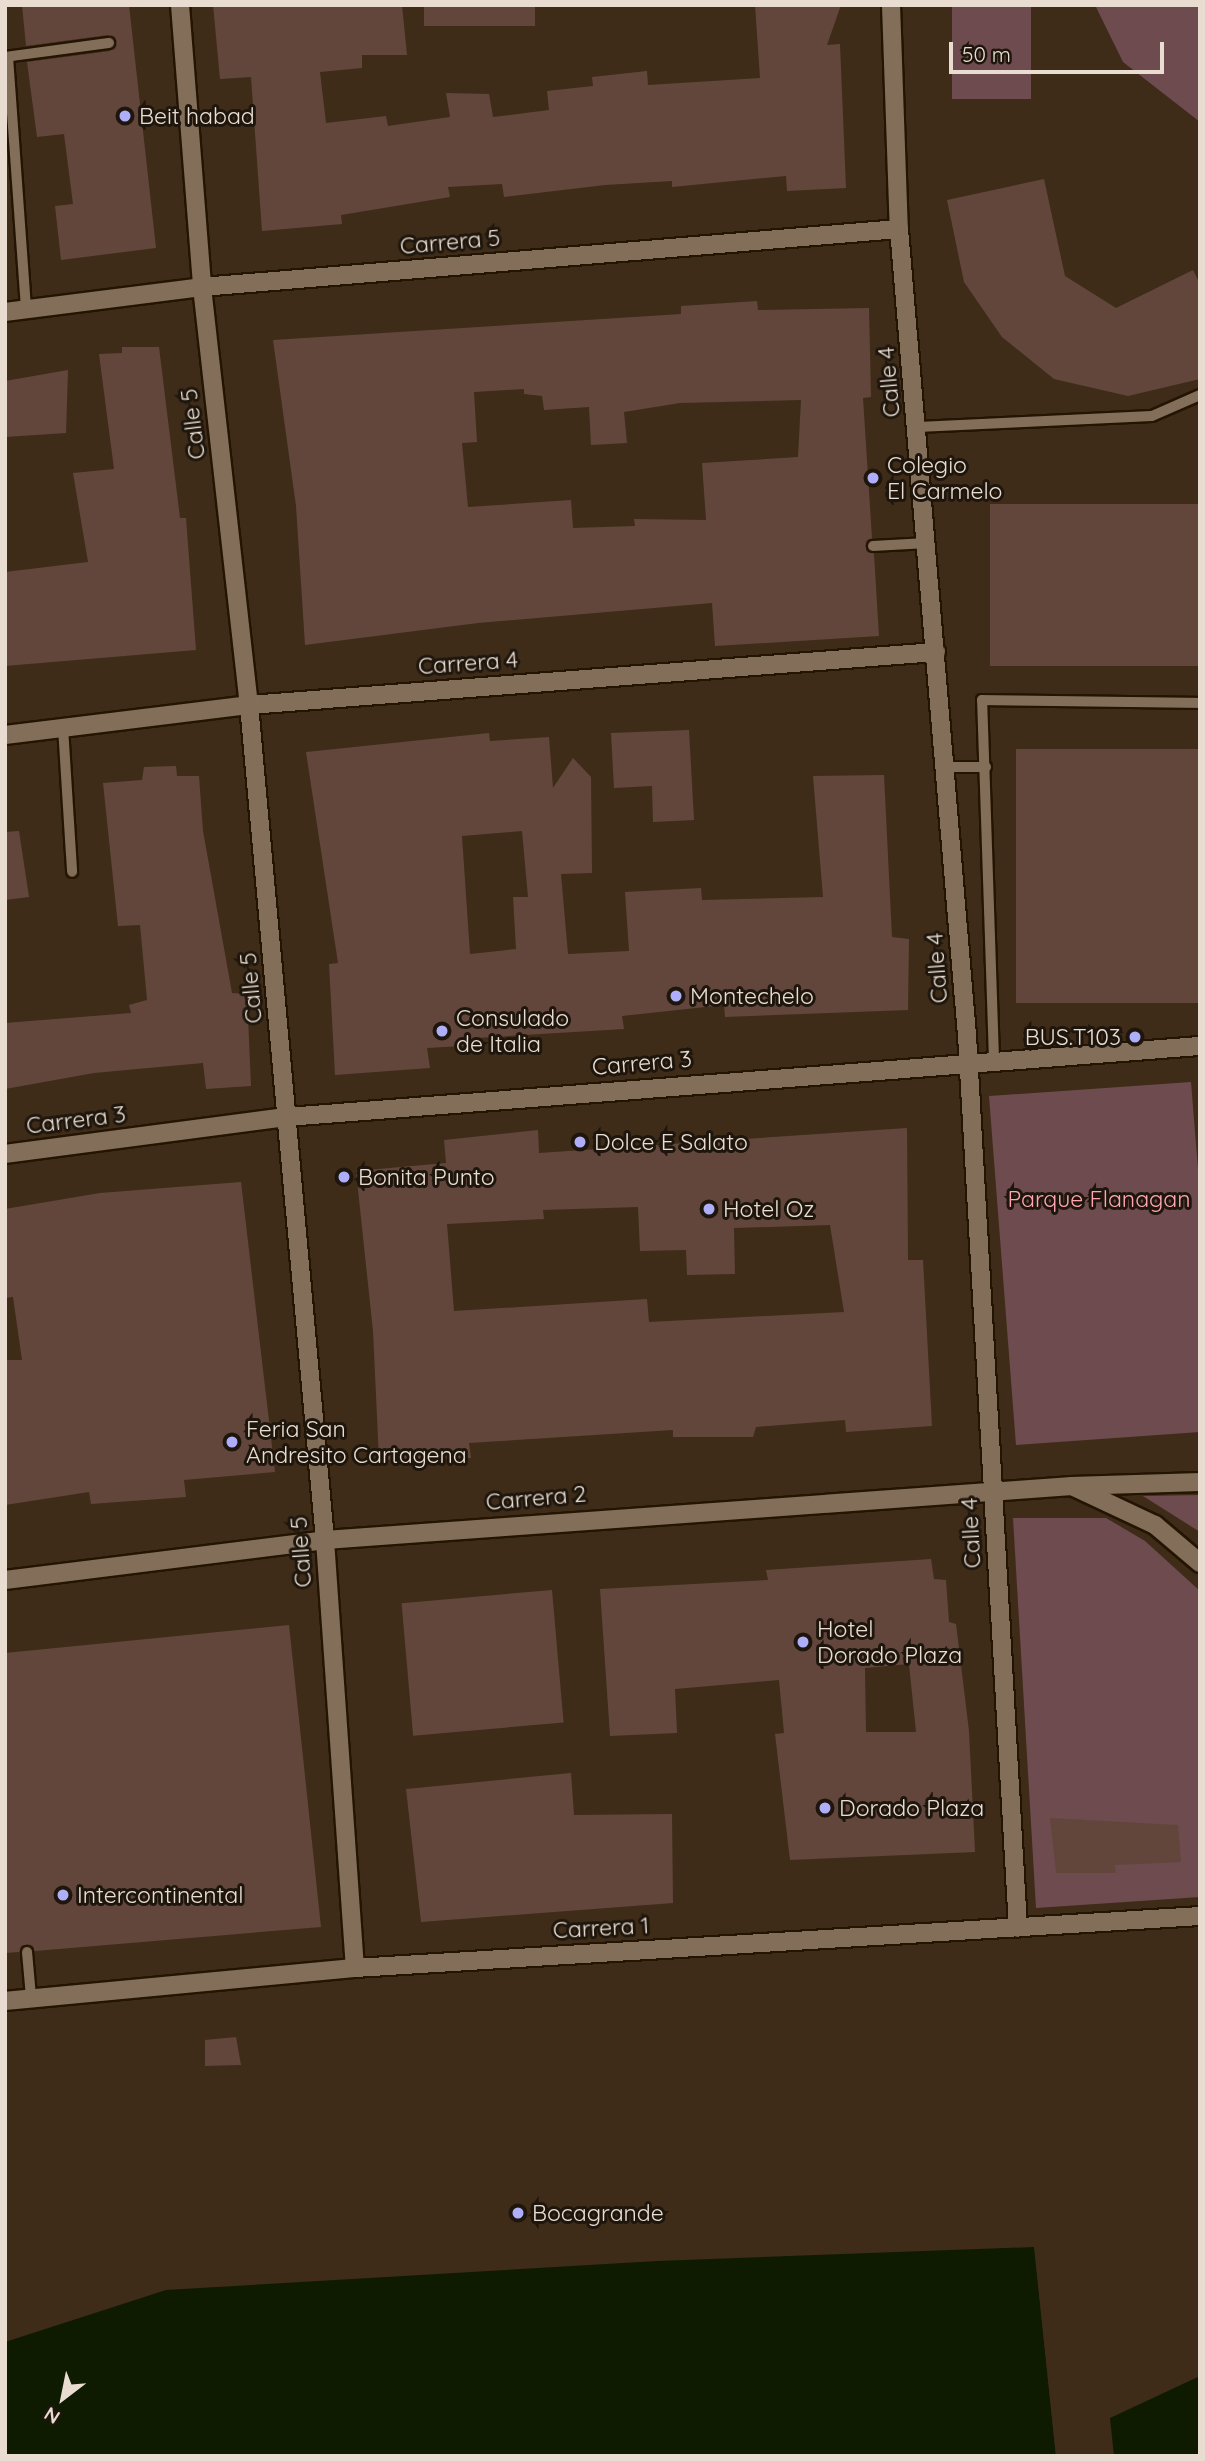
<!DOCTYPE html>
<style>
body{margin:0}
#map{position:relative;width:1205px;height:2461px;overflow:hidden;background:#3e2c18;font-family:Quicksand,sans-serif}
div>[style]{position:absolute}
.green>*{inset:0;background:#6e4b4f;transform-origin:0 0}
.water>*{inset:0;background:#0f1b00}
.pier>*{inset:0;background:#3e2c18}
.building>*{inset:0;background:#62463c;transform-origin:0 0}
.roads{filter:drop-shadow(2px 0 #241402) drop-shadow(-2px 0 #241402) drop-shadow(0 2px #241402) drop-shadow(0 -2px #241402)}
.lane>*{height:10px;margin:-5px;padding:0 5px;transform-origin:5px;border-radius:5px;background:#836f59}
.street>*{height:18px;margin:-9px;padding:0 9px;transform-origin:9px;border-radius:9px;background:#836f59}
.secondary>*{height:18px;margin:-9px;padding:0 9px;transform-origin:9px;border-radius:9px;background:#836f59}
.dots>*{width:19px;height:19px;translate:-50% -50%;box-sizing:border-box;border:4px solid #1e160d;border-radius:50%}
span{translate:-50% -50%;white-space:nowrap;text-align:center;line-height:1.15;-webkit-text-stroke:6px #1e160d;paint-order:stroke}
.poi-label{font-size:23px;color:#e9ddd1}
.left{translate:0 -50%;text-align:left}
.right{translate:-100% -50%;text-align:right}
.street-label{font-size:23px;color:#e9ddd1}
.park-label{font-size:23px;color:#fea6b2}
.frame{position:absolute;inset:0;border:7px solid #e9ddd1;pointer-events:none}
.north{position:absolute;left:28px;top:2363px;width:70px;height:70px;-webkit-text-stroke:5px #1e160d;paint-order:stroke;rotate:212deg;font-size:19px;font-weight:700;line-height:28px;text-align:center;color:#e9ddd1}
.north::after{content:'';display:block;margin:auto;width:24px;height:32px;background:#e9ddd1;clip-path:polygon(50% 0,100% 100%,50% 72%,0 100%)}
.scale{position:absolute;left:949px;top:42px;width:215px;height:32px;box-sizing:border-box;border:4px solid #e9ddd1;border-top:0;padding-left:9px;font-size:21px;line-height:24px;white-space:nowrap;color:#e9ddd1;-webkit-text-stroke:5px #1e160d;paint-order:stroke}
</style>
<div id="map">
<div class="green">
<i style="left:952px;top:5px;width:79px;height:94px"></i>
<i style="clip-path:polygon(1095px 5px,1200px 5px,1200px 122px,1123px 62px)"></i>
<i style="clip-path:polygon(1191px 1082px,1200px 1194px,1200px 1432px,1016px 1445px,989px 1096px)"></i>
<i style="clip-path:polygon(1200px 1495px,1200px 1532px,1143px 1496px)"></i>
<i style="clip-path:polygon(1013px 1518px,1106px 1518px,1145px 1541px,1200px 1591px,1200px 1897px,1036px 1908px)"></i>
</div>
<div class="water">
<i style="clip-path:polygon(1034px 2247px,1056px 2456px,5px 2456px,5px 2342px,166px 2290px,657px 2261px)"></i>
<i style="clip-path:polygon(1200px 2376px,1200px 2456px,1114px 2456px,1110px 2418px)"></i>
</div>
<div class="pier">
<i style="clip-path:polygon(1034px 2244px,1038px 2247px,1059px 2456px,1056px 2456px)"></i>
</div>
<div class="building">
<i style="clip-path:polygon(22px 5px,129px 5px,156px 248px,61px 260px,55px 206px,73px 204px,64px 134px,37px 137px,27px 62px,110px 51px,117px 41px,108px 35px,26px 46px)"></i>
<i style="clip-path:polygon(213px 5px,402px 5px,407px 55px,362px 55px,362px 68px,320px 72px,326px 123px,386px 116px,388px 126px,450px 117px,446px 93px,489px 94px,493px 117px,549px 110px,547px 91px,593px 86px,592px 77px,647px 71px,648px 85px,760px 78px,755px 5px,841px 5px,827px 45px,840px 44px,846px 188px,787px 191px,786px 176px,672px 187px,672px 181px,605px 185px,504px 197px,502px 184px,448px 187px,450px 197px,341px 215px,342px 224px,262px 231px,251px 77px,220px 79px)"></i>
<i style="left:424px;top:5px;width:111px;height:21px"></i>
<i style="clip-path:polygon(1044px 179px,1065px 276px,1116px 308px,1193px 270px,1200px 284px,1200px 379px,1128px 396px,1054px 379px,1002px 337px,964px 282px,947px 200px)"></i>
<i style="clip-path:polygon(evenodd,757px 301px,758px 310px,869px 308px,871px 397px,863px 398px,872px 538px,865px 546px,874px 554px,879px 636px,715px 646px,712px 603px,478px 623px,305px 645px,296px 506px,273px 340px,681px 314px,681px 306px,757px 301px,524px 389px,524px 394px,542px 396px,544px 410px,589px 407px,591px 445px,627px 443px,624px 412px,680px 403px,801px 400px,798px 457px,702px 463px,706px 520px,634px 519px,635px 526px,573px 528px,571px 500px,468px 507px,462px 443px,477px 442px,474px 392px,524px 389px)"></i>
<i style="clip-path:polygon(122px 347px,159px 347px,180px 518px,186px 518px,196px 650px,5px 666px,5px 572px,88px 562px,73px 473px,114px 469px,99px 354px,122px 353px)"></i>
<i style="clip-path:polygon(68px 370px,66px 433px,5px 437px,5px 381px)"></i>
<i style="left:1200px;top:504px;width:162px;height:210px;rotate:90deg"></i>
<i style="clip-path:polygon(689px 730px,694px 820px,653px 822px,652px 786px,614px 788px,611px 733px)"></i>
<i style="clip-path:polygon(evenodd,489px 733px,490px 741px,549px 737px,553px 788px,573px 758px,591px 777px,592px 873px,561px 874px,568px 954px,629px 951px,625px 892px,701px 888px,702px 900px,823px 897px,813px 776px,884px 775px,892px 937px,909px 939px,908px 1010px,725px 1017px,724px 1005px,622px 1016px,624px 1029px,477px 1038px,479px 1045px,427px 1048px,430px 1068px,335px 1075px,329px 964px,338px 963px,306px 752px,489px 733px,522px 831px,528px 897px,513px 897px,516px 949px,470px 954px,462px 836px,522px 831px)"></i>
<i style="left:1200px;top:749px;width:254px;height:184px;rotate:90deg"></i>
<i style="clip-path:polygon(176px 766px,177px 776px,199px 776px,203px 831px,232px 993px,247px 994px,251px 1086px,206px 1089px,203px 1063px,94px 1073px,5px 1089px,5px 1023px,131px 1013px,129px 1005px,147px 1000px,140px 925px,118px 926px,103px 783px,142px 780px,144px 767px)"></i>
<i style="clip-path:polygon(19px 831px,29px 897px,5px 900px,5px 832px)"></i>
<i style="clip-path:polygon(evenodd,907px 1128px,908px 1260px,923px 1260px,932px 1426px,846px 1432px,845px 1420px,756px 1427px,753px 1437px,673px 1437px,673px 1430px,469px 1443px,471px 1458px,379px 1460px,373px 1331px,356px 1171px,446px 1163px,444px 1140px,538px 1130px,539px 1153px,907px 1128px,638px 1207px,640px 1251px,686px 1250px,687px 1275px,735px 1274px,734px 1228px,830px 1225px,844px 1312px,649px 1322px,647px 1299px,454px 1311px,447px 1224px,544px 1219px,543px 1210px,638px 1207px)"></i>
<i style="clip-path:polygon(241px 1182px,275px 1472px,184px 1480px,186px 1497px,91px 1504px,89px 1492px,5px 1505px,5px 1360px,22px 1360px,13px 1297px,5px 1298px,5px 1209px,100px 1193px)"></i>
<i style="clip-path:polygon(evenodd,931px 1559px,934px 1579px,946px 1580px,949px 1622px,956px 1624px,969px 1731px,975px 1852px,790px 1860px,775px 1734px,784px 1733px,779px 1680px,675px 1689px,677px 1733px,610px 1736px,600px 1589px,768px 1580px,766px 1570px,931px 1559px,909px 1664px,916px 1732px,866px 1732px,865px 1668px,909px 1664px)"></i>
<i style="left:552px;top:1590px;width:133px;height:151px;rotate:85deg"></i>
<i style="clip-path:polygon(289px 1625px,321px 1927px,35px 1951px,27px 1944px,19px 1952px,5px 1953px,5px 1653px)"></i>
<i style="clip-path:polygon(571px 1773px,574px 1815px,672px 1814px,673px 1903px,421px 1922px,406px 1789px)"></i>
<i style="clip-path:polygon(1050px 1818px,1178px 1825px,1181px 1862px,1115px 1865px,1116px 1873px,1056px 1873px)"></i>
<i style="clip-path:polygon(236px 2037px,241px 2065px,205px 2066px,205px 2040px)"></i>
</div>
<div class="roads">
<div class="lane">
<i style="left:5px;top:57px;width:105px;rotate:-7.7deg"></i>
<i style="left:8px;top:57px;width:254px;rotate:85.9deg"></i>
<i style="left:918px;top:427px;width:234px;rotate:-2.7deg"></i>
<i style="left:1152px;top:416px;width:52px;rotate:-23.6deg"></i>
<i style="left:873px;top:546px;width:54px;rotate:-3.2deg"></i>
<i style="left:63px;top:727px;width:145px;rotate:86.4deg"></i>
<i style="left:946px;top:767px;width:40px"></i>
<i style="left:994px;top:1059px;width:359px;rotate:-91.9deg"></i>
<i style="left:982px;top:700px;width:218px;rotate:0.8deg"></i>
<i style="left:27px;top:1952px;width:45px;rotate:84.9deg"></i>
</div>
<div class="street">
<i style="left:5px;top:312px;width:199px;rotate:-7.2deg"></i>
<i style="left:202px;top:287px;width:699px;rotate:-4.76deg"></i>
<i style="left:5px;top:735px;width:246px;rotate:-7deg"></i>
<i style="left:249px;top:705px;width:689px;rotate:-4.41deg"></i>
<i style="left:1072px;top:1486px;width:128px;rotate:-1.8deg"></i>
</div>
<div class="secondary">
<i style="left:180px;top:5px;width:283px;rotate:85.5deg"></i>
<i style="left:202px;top:287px;width:421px;rotate:83.6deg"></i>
<i style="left:249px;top:705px;width:838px;rotate:84.8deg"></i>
<i style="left:325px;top:1540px;width:429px;rotate:86deg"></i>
<i style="left:891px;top:5px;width:224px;rotate:88deg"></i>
<i style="left:899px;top:229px;width:809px;rotate:85.18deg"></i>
<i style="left:967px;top:1035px;width:894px;rotate:86.73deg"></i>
<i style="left:5px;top:1154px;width:284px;rotate:-7.5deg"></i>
<i style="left:287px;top:1117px;width:916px;rotate:-4.45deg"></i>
<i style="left:5px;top:1580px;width:322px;rotate:-7.1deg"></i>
<i style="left:325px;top:1540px;width:749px;rotate:-4.13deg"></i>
<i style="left:1072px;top:1486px;width:92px;rotate:25.2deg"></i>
<i style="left:1155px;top:1525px;width:59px;rotate:40.2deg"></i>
<i style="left:5px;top:2001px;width:352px;rotate:-5.4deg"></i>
<i style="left:355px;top:1968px;width:847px;rotate:-3.52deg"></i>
</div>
</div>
<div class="dots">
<i style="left:125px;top:116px;background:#afaefa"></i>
<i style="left:873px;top:478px;background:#afaefa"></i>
<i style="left:676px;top:996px;background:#afaefa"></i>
<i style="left:442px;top:1031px;background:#afaefa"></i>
<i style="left:1135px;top:1037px;background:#afaefa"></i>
<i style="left:580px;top:1142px;background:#afaefa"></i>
<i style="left:344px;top:1177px;background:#afaefa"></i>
<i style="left:709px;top:1209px;background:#afaefa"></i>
<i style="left:232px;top:1442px;background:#afaefa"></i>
<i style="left:803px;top:1642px;background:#afaefa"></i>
<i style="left:825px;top:1808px;background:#afaefa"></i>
<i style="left:63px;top:1895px;background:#afaefa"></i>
<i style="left:518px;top:2213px;background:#afaefa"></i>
</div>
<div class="poi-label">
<span class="left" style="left:139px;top:116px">Beit habad</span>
<span class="left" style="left:887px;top:478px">Colegio<br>El Carmelo</span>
<span class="left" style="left:690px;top:996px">Montechelo</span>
<span class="left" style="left:456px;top:1031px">Consulado<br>de Italia</span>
<span class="right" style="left:1121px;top:1037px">BUS.T103</span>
<span class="left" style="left:594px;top:1142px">Dolce E Salato</span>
<span class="left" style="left:358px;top:1177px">Bonita Punto</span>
<span class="left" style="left:723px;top:1209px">Hotel Oz</span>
<span class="left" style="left:246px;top:1442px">Feria San<br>Andresito Cartagena</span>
<span class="left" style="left:817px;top:1642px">Hotel<br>Dorado Plaza</span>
<span class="left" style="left:839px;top:1808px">Dorado Plaza</span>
<span class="left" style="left:77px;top:1895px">Intercontinental</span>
<span class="left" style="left:532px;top:2213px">Bocagrande</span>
</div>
<div class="street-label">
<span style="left:450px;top:242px;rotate:-5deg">Carrera 5</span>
<span style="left:889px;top:382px;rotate:-95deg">Calle 4</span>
<span style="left:193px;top:424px;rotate:-97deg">Calle 5</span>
<span style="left:468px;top:663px;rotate:-4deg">Carrera 4</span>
<span style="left:937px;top:968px;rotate:-94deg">Calle 4</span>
<span style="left:251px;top:988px;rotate:-95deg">Calle 5</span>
<span style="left:642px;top:1063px;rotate:-5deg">Carrera 3</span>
<span style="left:76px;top:1120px;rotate:-7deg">Carrera 3</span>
<span style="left:536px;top:1498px;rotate:-5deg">Carrera 2</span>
<span style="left:971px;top:1533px;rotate:-93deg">Calle 4</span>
<span style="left:301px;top:1552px;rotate:-94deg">Calle 5</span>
<span style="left:601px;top:1928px;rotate:-3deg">Carrera 1</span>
</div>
<div class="park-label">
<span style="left:1099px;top:1199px">Parque Flanagan</span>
</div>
<div class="frame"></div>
<div class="north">N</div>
<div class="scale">50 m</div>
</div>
